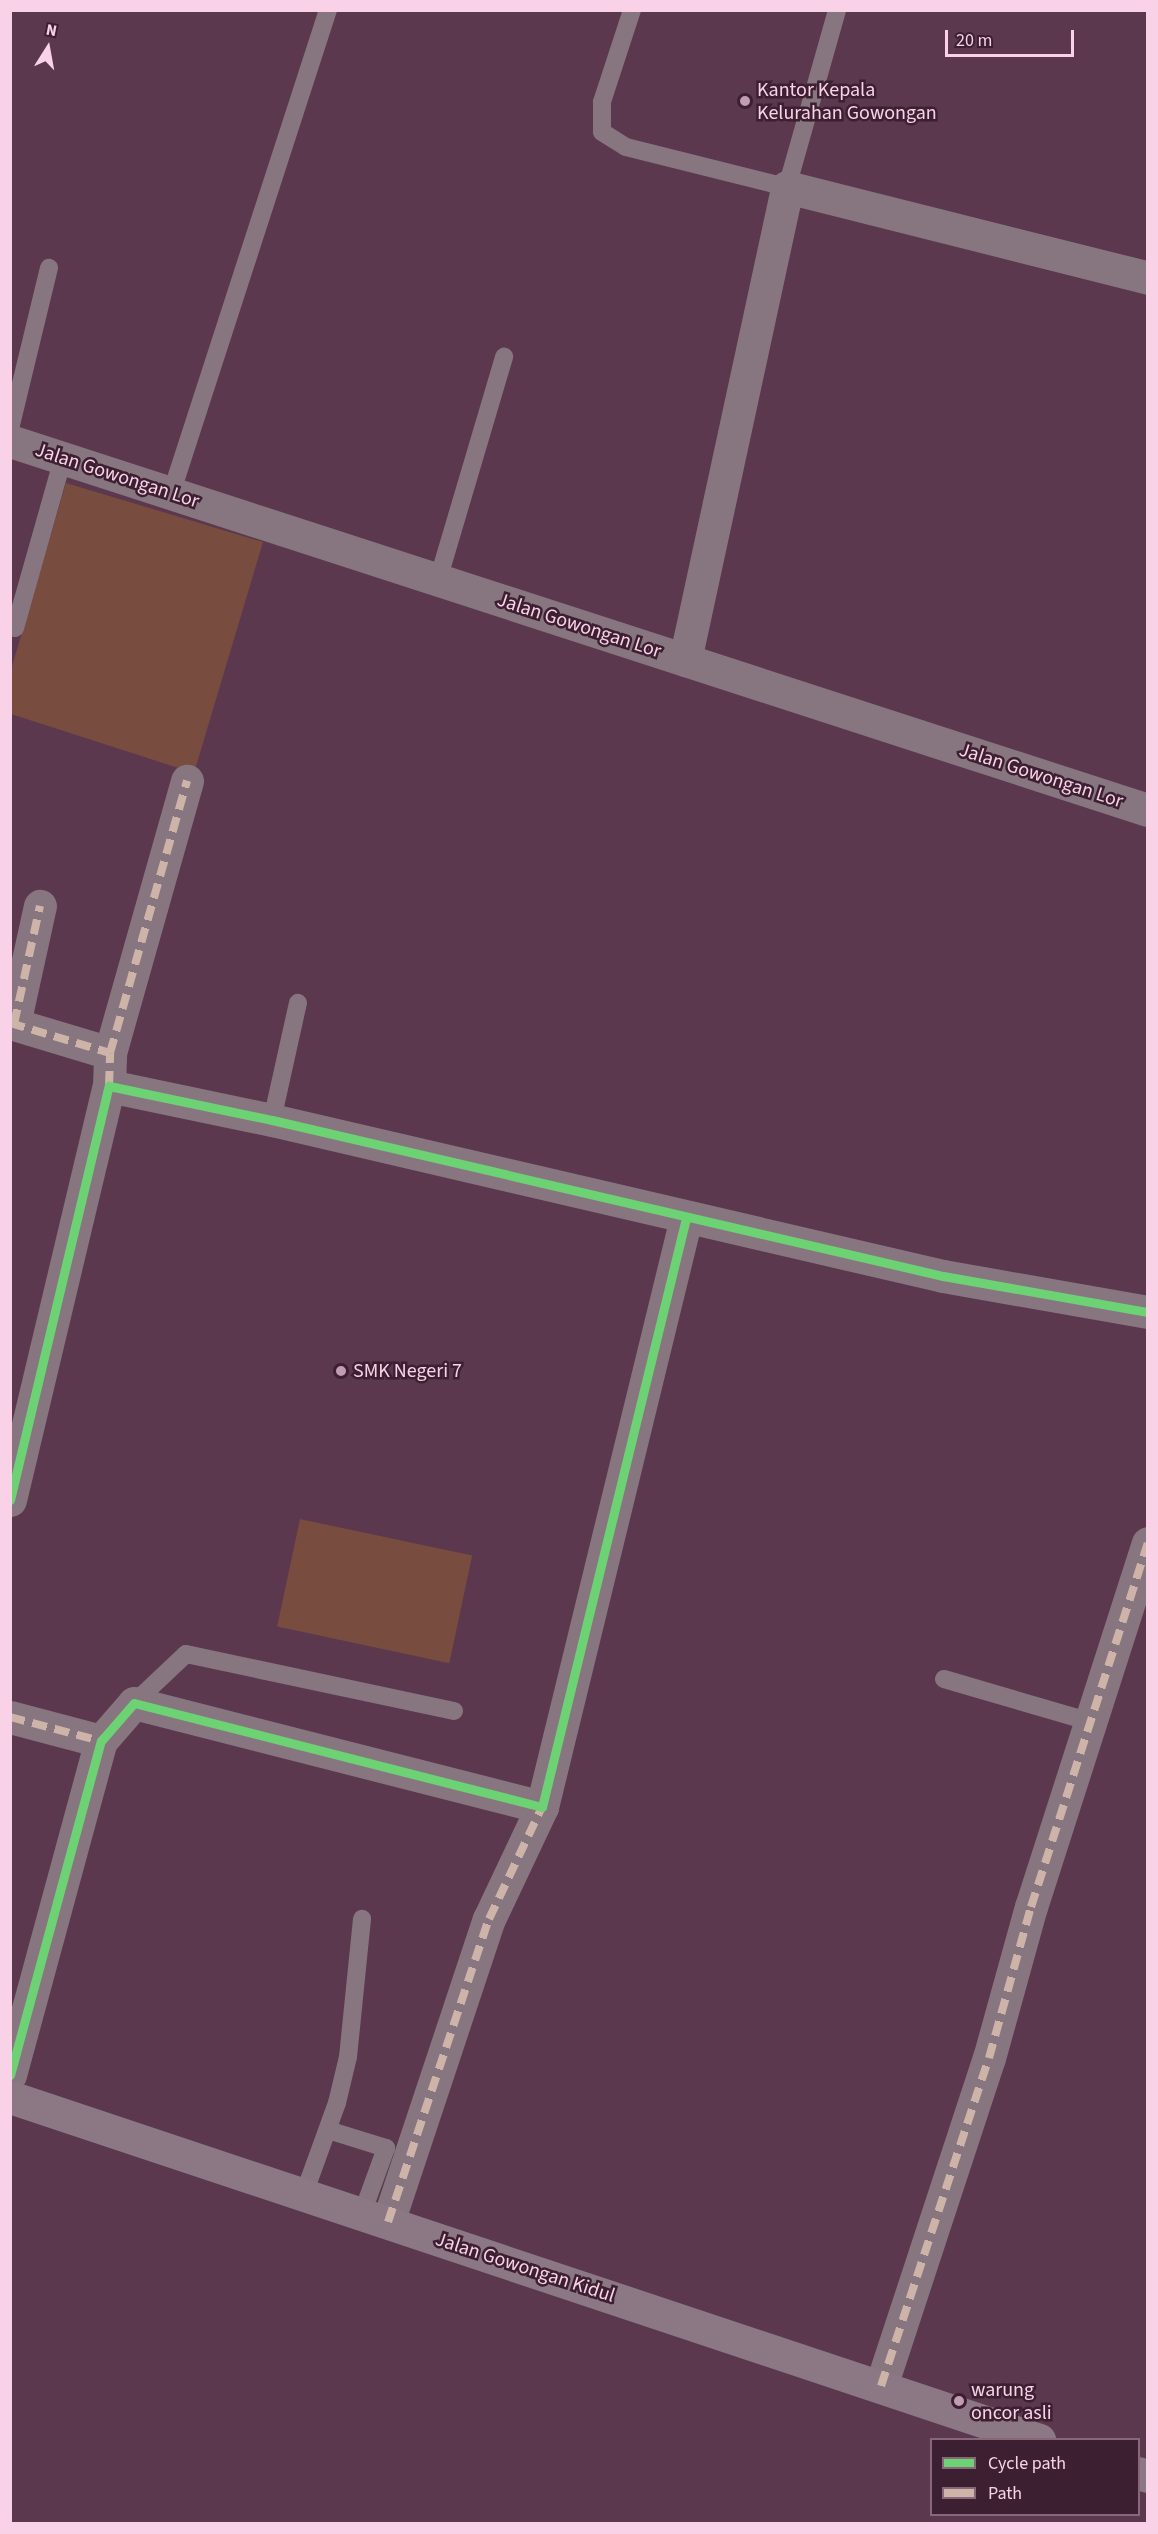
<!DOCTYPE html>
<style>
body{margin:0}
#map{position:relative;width:1158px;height:2534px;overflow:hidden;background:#5b384e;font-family:"Source Sans 3",sans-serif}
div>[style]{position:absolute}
.green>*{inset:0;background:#784c3e;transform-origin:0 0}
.lane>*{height:18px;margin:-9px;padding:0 9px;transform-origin:9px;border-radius:9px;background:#877680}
.street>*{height:33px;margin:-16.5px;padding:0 16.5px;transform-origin:16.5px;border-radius:16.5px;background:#877680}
.secondary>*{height:33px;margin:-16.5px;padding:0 16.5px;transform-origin:16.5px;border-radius:16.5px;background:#8c7784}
.quiet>*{height:8px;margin-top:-4px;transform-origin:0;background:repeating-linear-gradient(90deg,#ceb3a9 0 15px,transparent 0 23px)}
.cycleway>*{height:9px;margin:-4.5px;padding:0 4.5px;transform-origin:4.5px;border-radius:4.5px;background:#6cd273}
.dots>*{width:16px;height:16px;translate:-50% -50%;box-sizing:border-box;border:3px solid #3c2031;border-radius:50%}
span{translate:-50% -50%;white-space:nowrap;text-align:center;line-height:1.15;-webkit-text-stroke:5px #3c2031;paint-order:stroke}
.poi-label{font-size:20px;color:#f9d2e8}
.left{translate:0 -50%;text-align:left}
.street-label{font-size:20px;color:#f9d2e8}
.frame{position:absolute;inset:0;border:12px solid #f9d2e8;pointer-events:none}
.legend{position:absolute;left:930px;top:2438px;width:210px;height:78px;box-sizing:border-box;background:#3c2031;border:2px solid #88677a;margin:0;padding:8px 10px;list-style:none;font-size:18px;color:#f9d2e8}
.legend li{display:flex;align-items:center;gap:12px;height:30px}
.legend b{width:30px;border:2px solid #88677a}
.north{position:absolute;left:18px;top:18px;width:60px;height:60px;-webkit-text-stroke:4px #3c2031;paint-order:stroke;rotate:11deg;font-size:16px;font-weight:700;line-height:24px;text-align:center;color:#f9d2e8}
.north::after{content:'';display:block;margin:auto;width:21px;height:27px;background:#f9d2e8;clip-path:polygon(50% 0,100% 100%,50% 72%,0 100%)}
.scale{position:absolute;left:945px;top:30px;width:129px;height:27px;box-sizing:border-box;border:3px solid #f9d2e8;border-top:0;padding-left:8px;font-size:18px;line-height:21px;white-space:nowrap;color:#f9d2e8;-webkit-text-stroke:4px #3c2031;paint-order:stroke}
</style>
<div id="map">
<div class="green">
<i style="clip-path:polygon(66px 483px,263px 542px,194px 773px,11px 714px,10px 673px)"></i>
<i style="left:300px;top:1519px;width:176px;height:110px;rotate:12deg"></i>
</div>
<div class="lane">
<i style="left:632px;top:10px;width:97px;rotate:108.1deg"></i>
<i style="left:602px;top:102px;width:30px;rotate:90deg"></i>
<i style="left:602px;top:132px;width:28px;rotate:32deg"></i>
<i style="left:626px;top:147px;width:166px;rotate:14deg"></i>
<i style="left:787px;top:187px;width:184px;rotate:-74.2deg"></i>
<i style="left:10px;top:429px;width:166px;rotate:-76.4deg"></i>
<i style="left:171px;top:494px;width:509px;rotate:-72.03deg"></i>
<i style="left:438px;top:580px;width:233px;rotate:-73.5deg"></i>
<i style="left:15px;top:628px;width:177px;rotate:-74.2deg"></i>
<i style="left:272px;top:1120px;width:120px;rotate:-77.5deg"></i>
<i style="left:944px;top:1679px;width:153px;rotate:16.3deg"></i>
<i style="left:134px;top:1703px;width:71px;rotate:-43.3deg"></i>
<i style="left:186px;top:1654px;width:274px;rotate:12deg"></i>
<i style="left:328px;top:2130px;width:61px;rotate:17.2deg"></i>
<i style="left:386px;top:2148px;width:70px;rotate:110deg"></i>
<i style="left:304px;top:2194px;width:97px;rotate:-70.1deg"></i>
<i style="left:337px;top:2103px;width:47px;rotate:-76.6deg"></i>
<i style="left:348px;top:2057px;width:139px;rotate:-84.2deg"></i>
</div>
<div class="street">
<i style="left:10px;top:441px;width:1196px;rotate:17.97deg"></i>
<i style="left:685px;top:660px;width:484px;rotate:-77.8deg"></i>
<i style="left:787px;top:187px;width:372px;rotate:14.1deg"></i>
<i style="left:10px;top:1023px;width:104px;rotate:16.7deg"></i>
<i style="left:14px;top:1024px;width:121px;rotate:-77.6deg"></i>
<i style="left:109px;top:1086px;width:33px;rotate:-88deg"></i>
<i style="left:110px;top:1053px;width:283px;rotate:-74.2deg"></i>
<i style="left:10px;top:1500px;width:426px;rotate:-76.6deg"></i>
<i style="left:109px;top:1086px;width:167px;rotate:11.8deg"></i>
<i style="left:272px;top:1120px;width:689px;rotate:13.09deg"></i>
<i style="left:943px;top:1276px;width:208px;rotate:10deg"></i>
<i style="left:10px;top:1717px;width:94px;rotate:14.8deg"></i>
<i style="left:10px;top:2075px;width:346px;rotate:-74.8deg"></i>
<i style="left:101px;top:1741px;width:50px;rotate:-49deg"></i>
<i style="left:134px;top:1703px;width:421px;rotate:14.3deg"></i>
<i style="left:542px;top:1807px;width:606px;rotate:-76.26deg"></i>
<i style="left:388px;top:2222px;width:319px;rotate:-71.6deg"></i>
<i style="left:489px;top:1919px;width:124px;rotate:-64.7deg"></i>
<i style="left:881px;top:2386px;width:345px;rotate:-71.8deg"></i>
<i style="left:989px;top:2058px;width:157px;rotate:-74.5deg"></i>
<i style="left:1031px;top:1907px;width:382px;rotate:-72.2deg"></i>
</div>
<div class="secondary">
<i style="left:10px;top:2097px;width:1085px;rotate:18.43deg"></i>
<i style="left:1138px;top:2473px;width:10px;rotate:17deg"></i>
</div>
<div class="quiet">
<i style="left:10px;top:1023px;width:104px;rotate:16.7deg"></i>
<i style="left:14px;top:1024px;width:121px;rotate:-77.6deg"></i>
<i style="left:109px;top:1086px;width:33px;rotate:-88deg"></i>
<i style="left:110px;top:1053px;width:283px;rotate:-74.2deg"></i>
<i style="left:10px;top:1717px;width:94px;rotate:14.8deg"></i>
<i style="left:101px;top:1741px;width:6px;rotate:-45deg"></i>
<i style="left:388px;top:2222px;width:319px;rotate:-71.6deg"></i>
<i style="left:489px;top:1919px;width:124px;rotate:-64.7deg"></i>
<i style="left:881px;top:2386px;width:345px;rotate:-71.8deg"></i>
<i style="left:989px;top:2058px;width:157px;rotate:-74.5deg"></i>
<i style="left:1031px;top:1907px;width:382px;rotate:-72.2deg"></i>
</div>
<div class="cycleway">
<i style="left:10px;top:1500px;width:426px;rotate:-76.6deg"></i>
<i style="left:109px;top:1086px;width:167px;rotate:11.8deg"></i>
<i style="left:272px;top:1120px;width:689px;rotate:13.09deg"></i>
<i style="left:943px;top:1276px;width:208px;rotate:10deg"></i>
<i style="left:10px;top:2075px;width:346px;rotate:-74.8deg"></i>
<i style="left:101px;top:1741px;width:50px;rotate:-49deg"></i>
<i style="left:134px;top:1703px;width:421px;rotate:14.3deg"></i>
<i style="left:542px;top:1807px;width:606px;rotate:-76.26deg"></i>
</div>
<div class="dots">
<i style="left:745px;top:101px;background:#c29cb2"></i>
<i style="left:341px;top:1371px;background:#c29cb2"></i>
<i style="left:959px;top:2401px;background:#c29cb2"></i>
</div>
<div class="poi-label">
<span class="left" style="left:757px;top:102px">Kantor Kepala<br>Kelurahan Gowongan</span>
<span class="left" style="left:353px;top:1371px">SMK Negeri 7</span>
<span class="left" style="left:971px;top:2402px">warung<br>oncor asli</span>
</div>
<div class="street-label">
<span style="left:117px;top:476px;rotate:18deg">Jalan Gowongan Lor</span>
<span style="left:579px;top:626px;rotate:18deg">Jalan Gowongan Lor</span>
<span style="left:1041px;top:776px;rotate:18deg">Jalan Gowongan Lor</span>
<span style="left:525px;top:2268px;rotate:18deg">Jalan Gowongan Kidul</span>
</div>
<div class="frame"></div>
<ul class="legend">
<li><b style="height:8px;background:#6cd273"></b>Cycle path</li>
<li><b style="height:8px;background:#ceb3a9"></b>Path</li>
</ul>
<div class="north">N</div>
<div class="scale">20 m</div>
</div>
